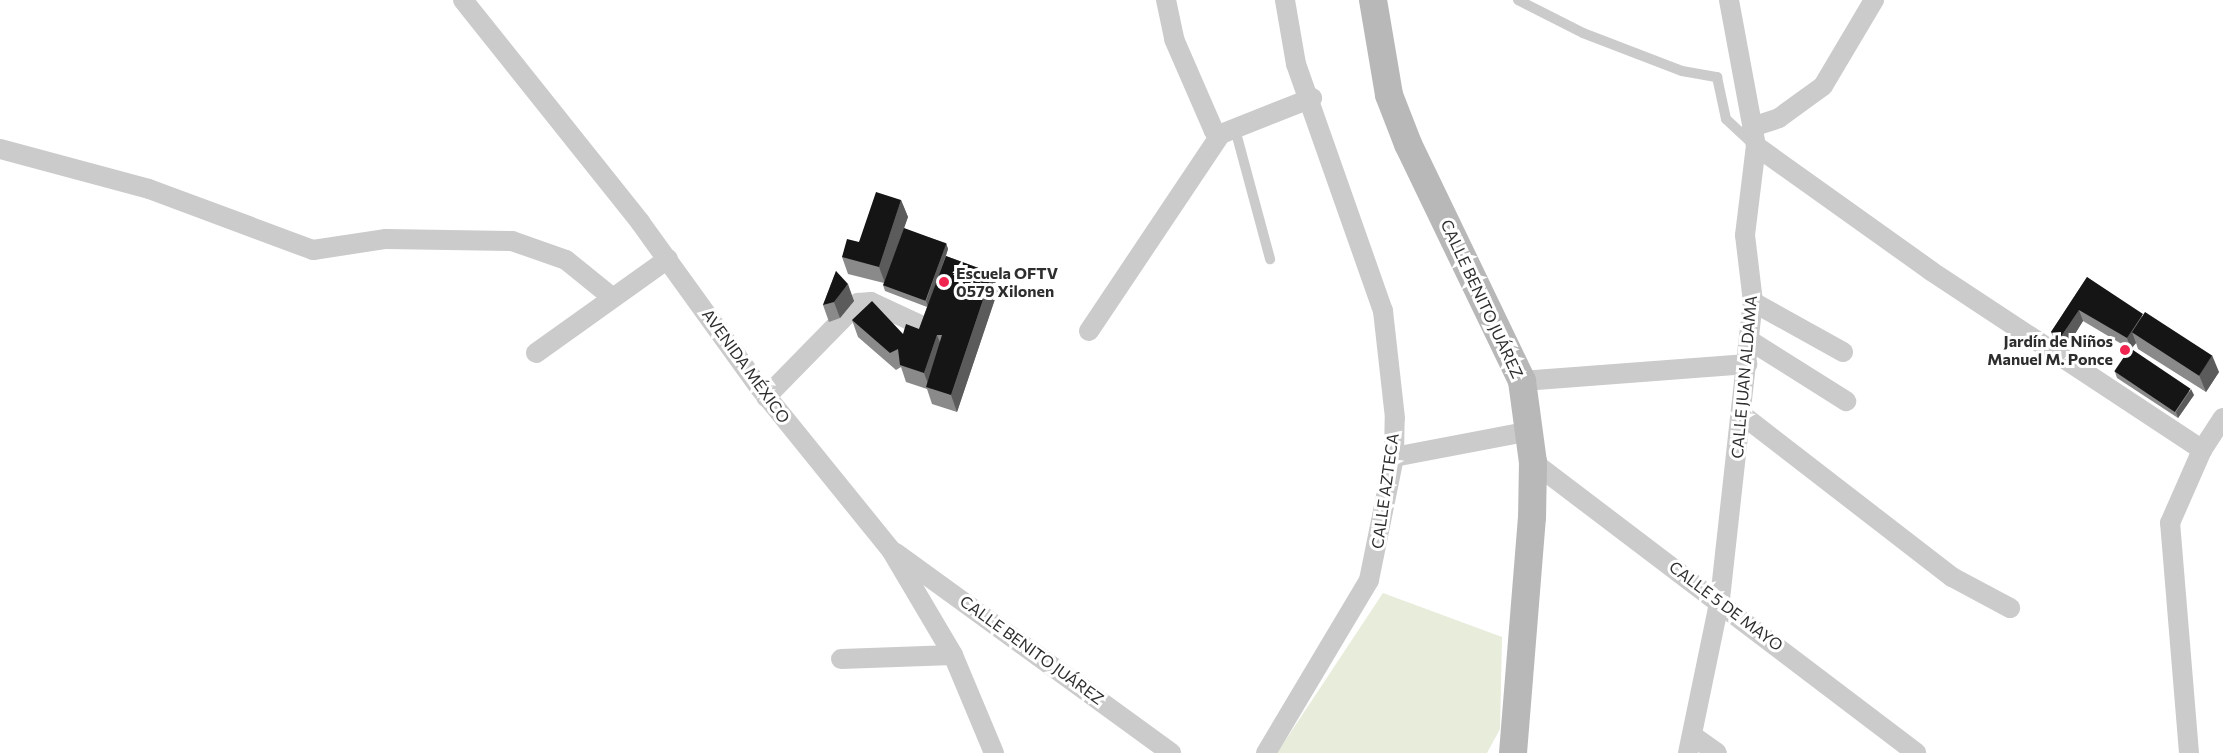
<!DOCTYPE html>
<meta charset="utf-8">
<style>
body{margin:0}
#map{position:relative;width:2223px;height:753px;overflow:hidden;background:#fff;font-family:Commissioner,sans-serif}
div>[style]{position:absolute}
.green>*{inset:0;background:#e7ecdb}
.lane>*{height:10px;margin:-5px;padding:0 5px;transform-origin:5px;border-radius:5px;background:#cbcbcb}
.street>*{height:20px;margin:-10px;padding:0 10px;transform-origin:10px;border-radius:10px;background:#cbcbcb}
.secondary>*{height:28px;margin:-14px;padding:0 14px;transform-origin:14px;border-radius:14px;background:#b8b8b8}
.wall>*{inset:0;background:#8a8a8a}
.shaded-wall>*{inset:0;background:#5b5b5b}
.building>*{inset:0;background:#151515;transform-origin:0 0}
.dots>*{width:16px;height:16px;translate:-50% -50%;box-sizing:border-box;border:3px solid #fff;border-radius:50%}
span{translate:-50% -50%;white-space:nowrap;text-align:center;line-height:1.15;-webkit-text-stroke:6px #fff;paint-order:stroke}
.poi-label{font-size:16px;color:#2e2e2e;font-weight:700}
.left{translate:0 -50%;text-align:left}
.right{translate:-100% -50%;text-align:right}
.street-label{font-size:16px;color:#2e2e2e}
</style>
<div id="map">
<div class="green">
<i style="clip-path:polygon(1383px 593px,1502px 637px,1500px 729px,1487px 753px,1277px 753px)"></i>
</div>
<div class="lane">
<i style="left:1518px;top:0;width:73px;rotate:26.9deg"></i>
<i style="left:1583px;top:33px;width:106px;rotate:21deg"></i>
<i style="left:1682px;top:71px;width:36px;rotate:10deg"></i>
<i style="left:1717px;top:77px;width:43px;rotate:77.9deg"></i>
<i style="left:1726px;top:119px;width:40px;rotate:43deg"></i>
<i style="left:1235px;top:129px;width:135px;rotate:74.9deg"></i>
</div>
<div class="street">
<i style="left:463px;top:0;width:284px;rotate:51.4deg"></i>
<i style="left:640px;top:222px;width:203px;rotate:54.2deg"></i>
<i style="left:759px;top:387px;width:210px;rotate:51deg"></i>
<i style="left:891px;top:550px;width:122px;rotate:59.4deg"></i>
<i style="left:953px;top:655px;width:106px;rotate:67.3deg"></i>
<i style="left:1166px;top:0;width:40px;rotate:78deg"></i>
<i style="left:1174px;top:39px;width:100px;rotate:66.5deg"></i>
<i style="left:1214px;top:131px;width:8px;rotate:23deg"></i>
<i style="left:1221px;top:134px;width:98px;rotate:-21.6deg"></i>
<i style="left:1752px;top:127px;width:28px;rotate:-18deg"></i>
<i style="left:1779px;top:118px;width:54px;rotate:-36deg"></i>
<i style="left:1823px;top:86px;width:100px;rotate:-59.3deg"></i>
<i style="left:1756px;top:146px;width:215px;rotate:35.5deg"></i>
<i style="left:1931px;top:271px;width:325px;rotate:33.4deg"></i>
<i style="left:0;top:149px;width:154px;rotate:15deg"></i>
<i style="left:149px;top:189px;width:175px;rotate:20.4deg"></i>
<i style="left:313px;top:250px;width:74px;rotate:-8.6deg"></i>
<i style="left:386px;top:239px;width:126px;rotate:0.9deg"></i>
<i style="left:512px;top:241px;width:57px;rotate:19.4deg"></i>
<i style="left:566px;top:260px;width:60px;rotate:39deg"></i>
<i style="left:1753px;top:302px;width:103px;rotate:29.1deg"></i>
<i style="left:1089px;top:331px;width:237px;rotate:-56.2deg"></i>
<i style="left:1749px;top:340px;width:115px;rotate:32.2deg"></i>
<i style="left:536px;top:353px;width:162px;rotate:-35.5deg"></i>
<i style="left:1522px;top:381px;width:226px;rotate:-4.3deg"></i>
<i style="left:766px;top:397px;width:132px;rotate:-45.6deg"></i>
<i style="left:858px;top:303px;width:13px;rotate:-4deg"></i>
<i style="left:871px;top:302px;width:54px;rotate:25.1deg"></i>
<i style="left:1741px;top:414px;width:267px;rotate:37.7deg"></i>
<i style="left:1952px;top:577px;width:66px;rotate:28.1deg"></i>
<i style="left:1394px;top:457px;width:138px;rotate:-10.8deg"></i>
<i style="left:1533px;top:462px;width:481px;rotate:37.2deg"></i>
<i style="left:896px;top:553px;width:340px;rotate:36deg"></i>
<i style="left:841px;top:659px;width:112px;rotate:-2deg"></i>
<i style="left:1693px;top:736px;width:29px;rotate:35deg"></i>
<i style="left:1266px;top:753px;width:201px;rotate:-59.2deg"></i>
<i style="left:1369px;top:580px;width:126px;rotate:-78.5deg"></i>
<i style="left:1394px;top:457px;width:39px;rotate:-89deg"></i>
<i style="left:1395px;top:418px;width:108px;rotate:-96.4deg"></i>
<i style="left:1383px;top:311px;width:262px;rotate:-109.4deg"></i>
<i style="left:1296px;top:64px;width:65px;rotate:-99.8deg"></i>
<i style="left:1688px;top:753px;width:157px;rotate:-78.3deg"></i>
<i style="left:1720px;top:599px;width:299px;rotate:-83.7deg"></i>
<i style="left:1753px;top:302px;width:67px;rotate:-96.8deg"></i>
<i style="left:1745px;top:235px;width:90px;rotate:-83deg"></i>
<i style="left:1756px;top:146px;width:148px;rotate:-100.5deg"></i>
<i style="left:2189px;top:753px;width:231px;rotate:-94.7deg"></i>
<i style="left:2170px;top:523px;width:80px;rotate:-66.3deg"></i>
<i style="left:2202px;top:450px;width:38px;rotate:-57deg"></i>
</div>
<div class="secondary">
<i style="left:1373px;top:0;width:96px;rotate:80.4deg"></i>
<i style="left:1389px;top:95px;width:53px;rotate:68.8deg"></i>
<i style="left:1408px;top:144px;width:263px;rotate:64.3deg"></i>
<i style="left:1522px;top:381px;width:82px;rotate:82.3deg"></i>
<i style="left:1533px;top:462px;width:55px;rotate:91deg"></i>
<i style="left:1532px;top:517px;width:237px;rotate:94.6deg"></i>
</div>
<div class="wall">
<i style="clip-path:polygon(901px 200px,908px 217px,903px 229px,946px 243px,948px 249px,946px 256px,992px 273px,998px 290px,957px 412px,932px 404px,927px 389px,906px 382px,901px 367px,896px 370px,858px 337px,852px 320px,903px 334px,919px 329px,927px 307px,885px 291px,883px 285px,884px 283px,848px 274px,842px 257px,859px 242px)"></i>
<i style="clip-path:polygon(836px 271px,854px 301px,840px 318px,829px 322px,823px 305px)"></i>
<i style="clip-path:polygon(2087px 277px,2219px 372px,2206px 392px,2138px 349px,2136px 343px,2131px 349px,2194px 395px,2178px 418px,2117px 378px,2115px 372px,2130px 349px,2083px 321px,2065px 350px,2056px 344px,2051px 332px)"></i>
</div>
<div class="shaded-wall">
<i style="clip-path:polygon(901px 200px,908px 217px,885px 283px,879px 267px)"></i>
<i style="clip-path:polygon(946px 243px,948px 249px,928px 307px,926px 301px)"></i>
<i style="clip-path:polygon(992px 273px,998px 290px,957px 412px,951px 395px)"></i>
<i style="clip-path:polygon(848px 284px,854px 301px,840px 318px,834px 302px)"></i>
<i style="clip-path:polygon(2079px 310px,2083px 321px,2065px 350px,2060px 338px)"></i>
<i style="clip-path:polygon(2143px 314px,2132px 332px,2136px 343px,2131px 349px,2127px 338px)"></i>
<i style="clip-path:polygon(937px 335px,944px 352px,930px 389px,924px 373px)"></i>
<i style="clip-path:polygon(2212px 355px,2219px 372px,2206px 392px,2199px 375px)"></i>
<i style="clip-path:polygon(2191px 389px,2194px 395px,2178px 418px,2176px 412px)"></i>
</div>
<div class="building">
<i style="clip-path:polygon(876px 192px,901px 200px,879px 267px,842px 257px,847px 239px,859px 242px)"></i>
<i style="left:904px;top:228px;width:45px;height:61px;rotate:20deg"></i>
<i style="clip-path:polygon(946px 256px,992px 273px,951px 395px,926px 387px,942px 335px,937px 335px,924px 373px,900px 365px,898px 349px,890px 353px,852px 320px,872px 301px,903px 334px,906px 324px,919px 329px)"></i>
<i style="clip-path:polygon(836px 271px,848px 284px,834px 302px,823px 305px)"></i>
<i style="clip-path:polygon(2087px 277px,2143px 314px,2127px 338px,2079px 310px,2060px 338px,2051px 332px)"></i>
<i style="left:2145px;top:312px;width:80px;height:24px;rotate:33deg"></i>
<i style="left:2130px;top:348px;width:73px;height:28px;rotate:34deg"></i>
</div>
<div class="dots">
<i style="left:944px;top:282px;background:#f02550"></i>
<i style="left:2125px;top:350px;background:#f02550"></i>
</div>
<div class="poi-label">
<span class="left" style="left:956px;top:282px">Escuela OFTV<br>0579 Xilonen</span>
<span class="right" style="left:2113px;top:350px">Jardín de Niños<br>Manuel M. Ponce</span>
</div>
<div class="street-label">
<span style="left:1482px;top:299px;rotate:65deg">CALLE BENITO JUÁREZ</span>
<span style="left:746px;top:366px;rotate:54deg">AVENIDA MÉXICO</span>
<span style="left:1744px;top:377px;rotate:-85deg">CALLE JUAN ALDAMA</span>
<span style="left:1385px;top:491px;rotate:-82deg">CALLE AZTECA</span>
<span style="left:1726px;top:606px;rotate:37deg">CALLE 5 DE MAYO</span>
<span style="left:1032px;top:650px;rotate:36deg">CALLE BENITO JUÁREZ</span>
</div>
</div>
